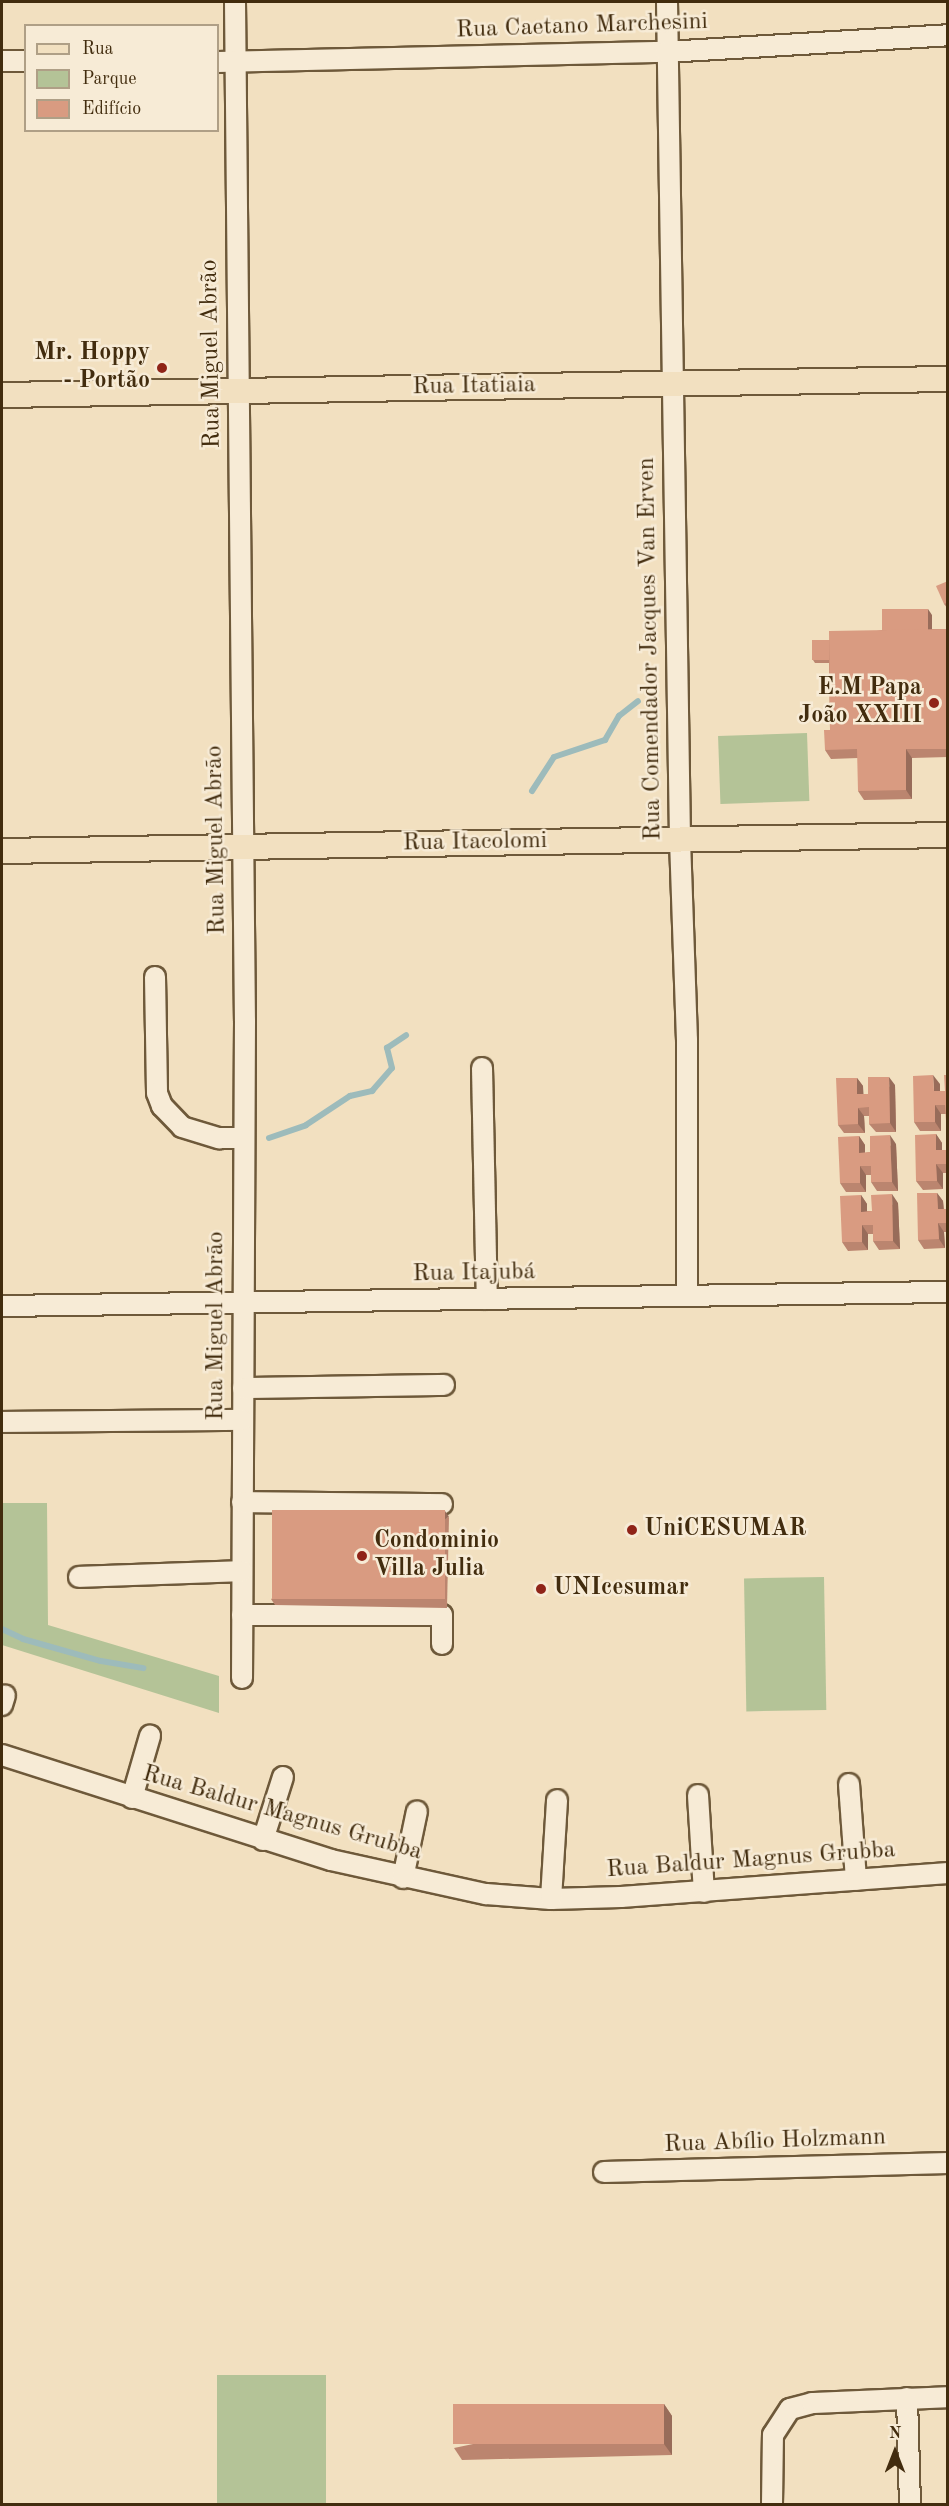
<!DOCTYPE html>
<meta charset="utf-8">
<style>
body{margin:0}
#map{position:relative;width:949px;height:2506px;overflow:hidden;background:#f2e0c0;font-family:"Old Standard TT",serif}
div>[style]{position:absolute}
.green>*{inset:0;background:#b4c397;transform-origin:0 0}
.stream>*{height:6px;margin:-3px;padding:0 3px;transform-origin:3px;border-radius:3px;background:#9dbbbb}
.roads{filter:drop-shadow(2px 0 #6e593a) drop-shadow(-2px 0 #6e593a) drop-shadow(0 2px #6e593a) drop-shadow(0 -2px #6e593a)}
.minor>*{height:20px;margin:-10px;padding:0 10px;transform-origin:10px;border-radius:10px;background:#f7ebd6}
.major>*{height:24px;margin:-12px;padding:0 12px;transform-origin:12px;border-radius:12px;background:#f2e0c0}
.wall>*{inset:0;background:#bb856f}
.shaded-wall>*{inset:0;background:#986c5a;transform-origin:0 0}
.building>*{inset:0;background:#d99b81;transform-origin:0 0}
.dots>*{width:16px;height:16px;translate:-50% -50%;box-sizing:border-box;border:3px solid #f7ebd6;border-radius:50%}
span{translate:-50% -50%;white-space:nowrap;text-align:center;line-height:1.15;-webkit-text-stroke:5px #f7ebd6;paint-order:stroke}
.street-label{font-size:24px;color:#422c0e}
.poi-label{font-size:24px;color:#422c0e;font-weight:700}
.right{translate:-100% -50%;text-align:right}
.left{translate:0 -50%;text-align:left}
.frame{position:absolute;inset:0;border:3px solid #422c0e;pointer-events:none}
.legend{position:absolute;left:24px;top:24px;width:195px;height:108px;box-sizing:border-box;background:#f7ebd6;border:2px solid #af9f86;margin:0;padding:8px 10px;list-style:none;font-size:18px;color:#422c0e}
.legend li{display:flex;align-items:center;gap:12px;height:30px}
.legend b{width:30px;border:2px solid #af9f86}
.north{position:absolute;left:865px;top:2422px;width:60px;height:60px;-webkit-text-stroke:4px #f7ebd6;paint-order:stroke;rotate:0deg;font-size:16px;font-weight:700;line-height:24px;text-align:center;color:#422c0e}
.north::after{content:'';display:block;margin:auto;width:21px;height:27px;background:#422c0e;clip-path:polygon(50% 0,100% 100%,50% 72%,0 100%)}
</style>
<div id="map">
<div class="green">
<i style="left:807px;top:733px;width:68px;height:89px;rotate:88deg"></i>
<i style="clip-path:polygon(2px 1503px,47px 1503px,48px 1625px,219px 1676px,219px 1713px,2px 1645px)"></i>
<i style="left:824px;top:1577px;width:133px;height:80px;rotate:89deg"></i>
<i style="left:217px;top:2375px;width:109px;height:129px"></i>
</div>
<div class="stream">
<i style="left:532px;top:791px;width:40px;rotate:-57.1deg"></i>
<i style="left:554px;top:757px;width:54px;rotate:-18.4deg"></i>
<i style="left:605px;top:740px;width:28px;rotate:-60deg"></i>
<i style="left:619px;top:716px;width:24px;rotate:-38deg"></i>
<i style="left:269px;top:1138px;width:39px;rotate:-19deg"></i>
<i style="left:306px;top:1125px;width:53px;rotate:-33.4deg"></i>
<i style="left:350px;top:1096px;width:23px;rotate:-13deg"></i>
<i style="left:372px;top:1091px;width:30px;rotate:-49deg"></i>
<i style="left:392px;top:1068px;width:21px;rotate:-104deg"></i>
<i style="left:387px;top:1048px;width:23px;rotate:-34deg"></i>
<i style="left:2px;top:1629px;width:23px;rotate:25deg"></i>
<i style="left:23px;top:1639px;width:81px;rotate:15.8deg"></i>
<i style="left:101px;top:1661px;width:43px;rotate:9.5deg"></i>
</div>
<div class="roads">
<div class="minor">
<i style="left:235px;top:2px;width:1019px;rotate:89.44deg"></i>
<i style="left:245px;top:1021px;width:657px;rotate:90.26deg"></i>
<i style="left:667px;top:2px;width:838px;rotate:89.11deg"></i>
<i style="left:680px;top:840px;width:200px;rotate:88deg"></i>
<i style="left:687px;top:1040px;width:256px;rotate:90deg"></i>
<i style="left:2px;top:61px;width:24px"></i>
<i style="left:218px;top:62px;width:448px;rotate:-1.3deg"></i>
<i style="left:666px;top:52px;width:283px;rotate:-3.4deg"></i>
<i style="left:155px;top:977px;width:116px;rotate:89deg"></i>
<i style="left:157px;top:1093px;width:14px;rotate:69deg"></i>
<i style="left:162px;top:1106px;width:29px;rotate:46deg"></i>
<i style="left:182px;top:1127px;width:39px;rotate:17deg"></i>
<i style="left:219px;top:1138px;width:25px"></i>
<i style="left:482px;top:1068px;width:231px;rotate:88.8deg"></i>
<i style="left:2px;top:1306px;width:946px;rotate:-0.85deg"></i>
<i style="left:243px;top:1388px;width:201px;rotate:-0.9deg"></i>
<i style="left:2px;top:1422px;width:240px;rotate:-0.5deg"></i>
<i style="left:242px;top:1502px;width:200px;rotate:0.6deg"></i>
<i style="left:79px;top:1577px;width:163px;rotate:-2.1deg"></i>
<i style="left:242px;top:1615px;width:200px"></i>
<i style="left:442px;top:1615px;width:29px;rotate:90deg"></i>
<i style="left:2px;top:1705px;width:10px;rotate:-73deg"></i>
<i style="left:2px;top:1755px;width:345px;rotate:17.7deg"></i>
<i style="left:331px;top:1860px;width:159px;rotate:12.4deg"></i>
<i style="left:486px;top:1894px;width:65px;rotate:4.4deg"></i>
<i style="left:551px;top:1899px;width:70px;rotate:-1.6deg"></i>
<i style="left:621px;top:1897px;width:328px;rotate:-4.2deg"></i>
<i style="left:849px;top:1784px;width:96px;rotate:85.8deg"></i>
<i style="left:698px;top:1795px;width:97px;rotate:86.5deg"></i>
<i style="left:132px;top:1798px;width:65px;rotate:-73.8deg"></i>
<i style="left:263px;top:1840px;width:66px;rotate:-72.4deg"></i>
<i style="left:403px;top:1878px;width:68px;rotate:-78.2deg"></i>
<i style="left:551px;top:1899px;width:99px;rotate:-86.5deg"></i>
<i style="left:604px;top:2172px;width:344px;rotate:-1.5deg"></i>
<i style="left:907px;top:2398px;width:106px;rotate:88.4deg"></i>
<i style="left:772px;top:2504px;width:69px;rotate:-89.2deg"></i>
<i style="left:773px;top:2435px;width:31px;rotate:-57deg"></i>
<i style="left:790px;top:2409px;width:23px;rotate:-15deg"></i>
<i style="left:812px;top:2403px;width:136px;rotate:-2.5deg"></i>
</div>
<div class="major">
<i style="left:2px;top:395px;width:946px;rotate:-0.97deg"></i>
<i style="left:2px;top:851px;width:946px;rotate:-0.97deg"></i>
</div>
</div>
<div class="wall">
<i style="clip-path:polygon(283px 2px,311px 2px,284px 3px)"></i>
<i style="clip-path:polygon(948px 581px,948px 609px,944px 604px)"></i>
<i style="clip-path:polygon(932px 615px,932px 629px,948px 629px,948px 757px,912px 758px,912px 799px,864px 800px,858px 791px,858px 758px,831px 759px,825px 750px,830px 730px,829px 663px,815px 663px,813px 660px,829px 640px,882px 630px)"></i>
<i style="clip-path:polygon(948px 1075px,948px 1124px,946px 1121px,946px 1114px,941px 1114px,941px 1131px,920px 1131px,914px 1122px,940px 1084px,940px 1091px,945px 1091px)"></i>
<i style="clip-path:polygon(857px 1078px,863px 1086px,863px 1094px,868px 1094px,895px 1085px,896px 1132px,876px 1132px,869px 1124px,869px 1116px,864px 1116px,865px 1133px,844px 1133px,838px 1125px)"></i>
<i style="clip-path:polygon(936px 1134px,942px 1143px,942px 1150px,947px 1150px,948px 1173px,943px 1173px,943px 1189px,923px 1190px,916px 1181px)"></i>
<i style="clip-path:polygon(859px 1136px,865px 1145px,865px 1153px,870px 1152px,896px 1144px,898px 1191px,877px 1191px,871px 1182px,871px 1175px,866px 1175px,866px 1192px,846px 1192px,840px 1183px)"></i>
<i style="clip-path:polygon(937px 1193px,943px 1201px,944px 1209px,948px 1209px,948px 1232px,944px 1232px,945px 1248px,924px 1249px,918px 1240px)"></i>
<i style="clip-path:polygon(861px 1195px,867px 1204px,867px 1211px,872px 1211px,898px 1203px,900px 1249px,879px 1250px,873px 1241px,873px 1234px,868px 1234px,868px 1250px,848px 1251px,842px 1242px)"></i>
<i style="clip-path:polygon(449px 1517px,447px 1608px,275px 1605px,271px 1599px)"></i>
<i style="clip-path:polygon(664px 2404px,672px 2416px,672px 2455px,462px 2460px,454px 2448px)"></i>
</div>
<div class="shaded-wall">
<i style="clip-path:polygon(928px 609px,932px 615px,932px 638px,928px 632px)"></i>
<i style="clip-path:polygon(906px 749px,912px 758px,912px 799px,906px 790px)"></i>
<i style="clip-path:polygon(933px 1075px,940px 1084px,940px 1100px,934px 1091px)"></i>
<i style="clip-path:polygon(889px 1077px,895px 1085px,896px 1132px,890px 1123px)"></i>
<i style="clip-path:polygon(857px 1078px,863px 1086px,864px 1103px,857px 1094px)"></i>
<i style="clip-path:polygon(935px 1105px,941px 1114px,941px 1131px,935px 1122px)"></i>
<i style="clip-path:polygon(858px 1108px,864px 1116px,865px 1133px,858px 1124px)"></i>
<i style="clip-path:polygon(936px 1134px,942px 1143px,942px 1159px,936px 1150px)"></i>
<i style="clip-path:polygon(890px 1135px,896px 1144px,898px 1191px,892px 1182px)"></i>
<i style="clip-path:polygon(859px 1136px,865px 1145px,865px 1162px,859px 1153px)"></i>
<i style="clip-path:polygon(936px 1164px,943px 1173px,943px 1189px,937px 1181px)"></i>
<i style="clip-path:polygon(860px 1166px,866px 1175px,866px 1192px,860px 1183px)"></i>
<i style="clip-path:polygon(937px 1193px,943px 1201px,944px 1218px,938px 1209px)"></i>
<i style="clip-path:polygon(892px 1194px,898px 1203px,900px 1249px,893px 1241px)"></i>
<i style="clip-path:polygon(861px 1195px,867px 1204px,867px 1220px,861px 1212px)"></i>
<i style="clip-path:polygon(938px 1223px,944px 1232px,945px 1248px,939px 1239px)"></i>
<i style="clip-path:polygon(862px 1225px,868px 1234px,868px 1250px,862px 1242px)"></i>
<i style="left:445px;top:1511px;width:7px;height:91px;rotate:56deg"></i>
<i style="clip-path:polygon(664px 2404px,672px 2416px,672px 2455px,664px 2444px)"></i>
</div>
<div class="building">
<i style="clip-path:polygon(948px 581px,948px 602px,944px 604px,936px 586px)"></i>
<i style="left:882px;top:609px;width:46px;height:21px"></i>
<i style="clip-path:polygon(948px 629px,948px 749px,906px 749px,906px 790px,858px 791px,857px 749px,825px 750px,824px 730px,830px 730px,829px 631px)"></i>
<i style="left:812px;top:640px;width:17px;height:20px"></i>
<i style="clip-path:polygon(933px 1075px,934px 1091px,945px 1091px,944px 1075px,948px 1075px,948px 1121px,946px 1121px,945px 1105px,935px 1105px,935px 1122px,914px 1122px,913px 1076px)"></i>
<i style="clip-path:polygon(868px 1077px,889px 1077px,890px 1123px,869px 1124px,869px 1107px,858px 1108px,858px 1124px,838px 1125px,836px 1078px,857px 1078px,857px 1094px,868px 1094px)"></i>
<i style="clip-path:polygon(936px 1134px,936px 1150px,947px 1150px,946px 1134px,948px 1134px,948px 1170px,947px 1164px,936px 1164px,937px 1181px,916px 1181px,915px 1135px)"></i>
<i style="clip-path:polygon(890px 1135px,892px 1182px,871px 1182px,871px 1166px,860px 1166px,860px 1183px,840px 1183px,838px 1137px,859px 1136px,859px 1153px,870px 1152px,870px 1136px)"></i>
<i style="clip-path:polygon(917px 1193px,937px 1193px,938px 1209px,948px 1209px,948px 1223px,938px 1223px,939px 1239px,918px 1240px)"></i>
<i style="clip-path:polygon(892px 1194px,893px 1241px,873px 1241px,873px 1225px,862px 1225px,862px 1242px,842px 1242px,840px 1196px,861px 1195px,861px 1212px,872px 1211px,871px 1195px)"></i>
<i style="left:272px;top:1510px;width:173px;height:89px"></i>
<i style="left:664px;top:2404px;width:40px;height:211px;rotate:90deg"></i>
</div>
<div class="dots">
<i style="left:162px;top:368px;background:#8f2418"></i>
<i style="left:934px;top:703px;background:#8f2418"></i>
<i style="left:632px;top:1530px;background:#8f2418"></i>
<i style="left:362px;top:1556px;background:#8f2418"></i>
<i style="left:541px;top:1589px;background:#8f2418"></i>
</div>
<div class="street-label">
<span style="left:582px;top:27px;rotate:-2deg">Rua Caetano Marchesini</span>
<span style="left:212px;top:354px;rotate:-91deg">Rua Miguel Abrão</span>
<span style="left:474px;top:387px;rotate:-1deg">Rua Itatiaia</span>
<span style="left:651px;top:649px;rotate:-91deg">Rua Comendador Jacques Van Erven</span>
<span style="left:217px;top:840px;rotate:-91deg">Rua Miguel Abrão</span>
<span style="left:475px;top:843px;rotate:-1deg">Rua Itacolomi</span>
<span style="left:474px;top:1274px;rotate:-1deg">Rua Itajubá</span>
<span style="left:217px;top:1326px;rotate:-90deg">Rua Miguel Abrão</span>
<span style="left:282px;top:1814px;rotate:16deg">Rua Baldur Magnus Grubba</span>
<span style="left:751px;top:1861px;rotate:-4deg">Rua Baldur Magnus Grubba</span>
<span style="left:775px;top:2142px;rotate:-2deg">Rua Abílio Holzmann</span>
</div>
<div class="poi-label">
<span class="right" style="left:150px;top:368px">Mr. Hoppy<br>- Portão</span>
<span class="right" style="left:922px;top:703px">E.M Papa<br>João XXIII</span>
<span class="left" style="left:644px;top:1530px">UniCESUMAR</span>
<span class="left" style="left:374px;top:1556px">Condominio<br>Villa Julia</span>
<span class="left" style="left:553px;top:1589px">UNIcesumar</span>
</div>
<div class="frame"></div>
<ul class="legend">
<li><b style="height:8px;background:#f2e0c0"></b>Rua</li>
<li><b style="height:16px;background:#b4c397"></b>Parque</li>
<li><b style="height:16px;background:#d99b81"></b>Edifício</li>
</ul>
<div class="north">N</div>
</div>
